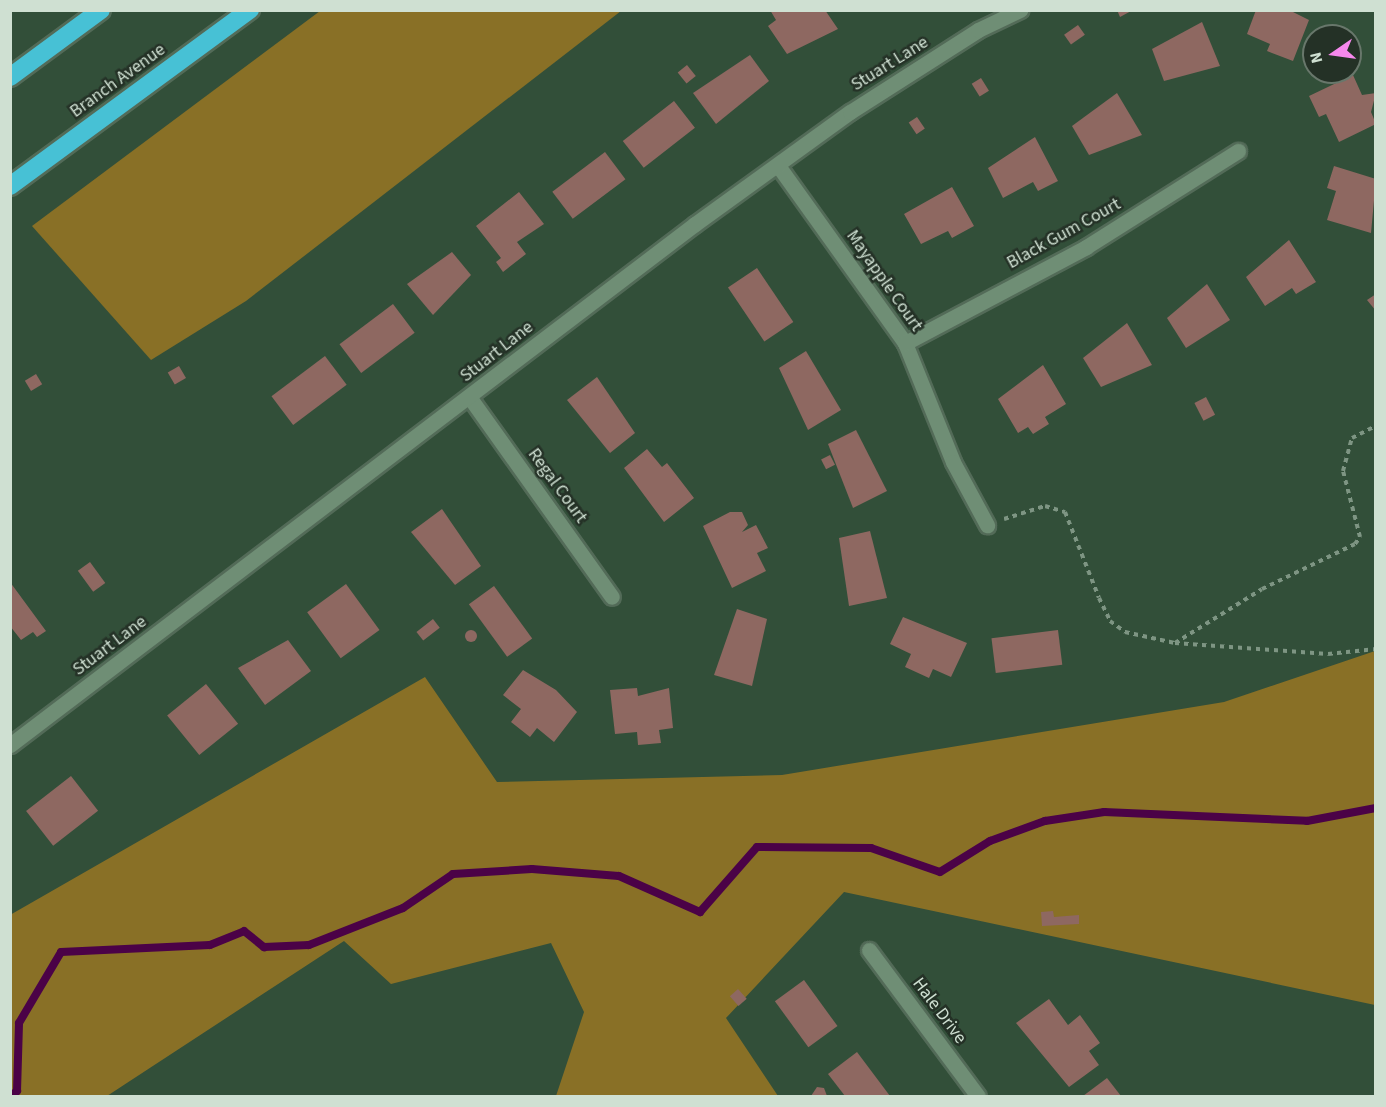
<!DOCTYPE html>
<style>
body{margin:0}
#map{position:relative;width:1386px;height:1107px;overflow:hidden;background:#324f39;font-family:"Source Sans 3",sans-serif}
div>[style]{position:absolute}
.green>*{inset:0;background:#897026}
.stream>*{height:8px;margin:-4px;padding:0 4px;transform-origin:4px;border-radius:4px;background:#4b0247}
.building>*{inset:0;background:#8e6861;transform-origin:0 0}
.round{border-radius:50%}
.path>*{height:4px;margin-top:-2px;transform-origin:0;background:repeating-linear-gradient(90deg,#7e9583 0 4.5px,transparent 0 9px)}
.roads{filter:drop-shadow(2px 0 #536b58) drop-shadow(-2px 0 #536b58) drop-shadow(0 2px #536b58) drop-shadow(0 -2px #536b58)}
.minor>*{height:15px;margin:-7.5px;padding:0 7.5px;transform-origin:7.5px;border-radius:7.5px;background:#6f8e75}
.highway>*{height:18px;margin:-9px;padding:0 9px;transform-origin:9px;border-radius:9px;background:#47c1d5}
span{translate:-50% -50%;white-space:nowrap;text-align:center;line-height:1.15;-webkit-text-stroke:5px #243126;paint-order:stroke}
.street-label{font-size:18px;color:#cfe0d2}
.frame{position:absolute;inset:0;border:12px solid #cfe0d2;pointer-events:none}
.north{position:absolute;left:1302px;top:24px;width:60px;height:60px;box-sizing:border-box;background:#243126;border:2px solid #68776b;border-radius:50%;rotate:257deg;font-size:16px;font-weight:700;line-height:24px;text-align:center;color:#cfe0d2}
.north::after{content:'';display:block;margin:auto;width:21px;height:27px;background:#f688ed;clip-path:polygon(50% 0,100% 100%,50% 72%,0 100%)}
</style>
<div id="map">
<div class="green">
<i style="clip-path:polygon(320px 11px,621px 11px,246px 301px,151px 360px,32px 226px)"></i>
<i style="clip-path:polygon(1375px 651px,1375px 1005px,844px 892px,726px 1018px,778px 1096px,556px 1096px,584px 1012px,551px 943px,391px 984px,344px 941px,107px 1096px,11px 1096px,10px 915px,425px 677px,497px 782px,782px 775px,1224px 702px)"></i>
</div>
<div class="stream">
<i style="left:11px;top:1096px;width:8px;rotate:-40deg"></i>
<i style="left:17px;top:1091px;width:68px;rotate:-88.3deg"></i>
<i style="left:19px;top:1023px;width:82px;rotate:-59.4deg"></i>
<i style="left:61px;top:952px;width:149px;rotate:-2.7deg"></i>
<i style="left:210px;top:945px;width:37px;rotate:-22deg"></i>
<i style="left:244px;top:931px;width:26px;rotate:39deg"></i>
<i style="left:264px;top:947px;width:45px;rotate:-2.5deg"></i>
<i style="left:309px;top:945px;width:101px;rotate:-21.5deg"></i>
<i style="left:403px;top:908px;width:60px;rotate:-34.2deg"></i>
<i style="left:453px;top:874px;width:79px;rotate:-3.6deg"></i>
<i style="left:532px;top:869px;width:87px;rotate:4.6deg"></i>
<i style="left:619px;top:876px;width:89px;rotate:24deg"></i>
<i style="left:700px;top:912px;width:86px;rotate:-48.8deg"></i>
<i style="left:757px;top:847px;width:114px;rotate:0.5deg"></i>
<i style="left:871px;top:848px;width:73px;rotate:19.2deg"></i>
<i style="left:940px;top:872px;width:59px;rotate:-31.8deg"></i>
<i style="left:990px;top:841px;width:59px;rotate:-20deg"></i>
<i style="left:1045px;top:821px;width:60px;rotate:-8.7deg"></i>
<i style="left:1104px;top:812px;width:203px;rotate:2.5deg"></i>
<i style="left:1307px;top:821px;width:70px;rotate:-10.7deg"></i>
</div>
<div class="building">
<i style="clip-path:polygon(770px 10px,825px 10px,838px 29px,787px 54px,768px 26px,776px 20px)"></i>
<i style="clip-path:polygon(1117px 10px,1133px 10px,1120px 17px)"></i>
<i style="clip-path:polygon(1256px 10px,1289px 10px,1309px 20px,1293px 61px,1267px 51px,1270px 44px,1247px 34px)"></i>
<i style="clip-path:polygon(1202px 22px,1220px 66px,1164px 81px,1152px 49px)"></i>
<i style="left:1078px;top:25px;width:12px;height:17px;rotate:55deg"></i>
<i style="clip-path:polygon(750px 55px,769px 81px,716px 124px,693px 93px)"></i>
<i style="left:687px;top:65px;width:14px;height:12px;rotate:51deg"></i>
<i style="clip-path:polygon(1353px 75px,1362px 95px,1376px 93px,1371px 112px,1376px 124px,1339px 142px,1326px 114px,1319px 117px,1309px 96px)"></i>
<i style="left:981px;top:78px;width:15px;height:11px;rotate:58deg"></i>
<i style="clip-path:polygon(1117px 93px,1142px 135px,1089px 155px,1072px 126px)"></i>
<i style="left:674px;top:101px;width:34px;height:65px;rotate:52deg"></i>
<i style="left:917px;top:117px;width:14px;height:10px;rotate:56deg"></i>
<i style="clip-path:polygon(1035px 137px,1058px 181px,1038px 191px,1033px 182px,1003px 198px,988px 168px)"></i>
<i style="left:605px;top:152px;width:34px;height:66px;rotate:53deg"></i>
<i style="clip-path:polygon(1334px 166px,1376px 179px,1371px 233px,1327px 220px,1336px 191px,1327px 188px)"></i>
<i style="clip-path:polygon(952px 187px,974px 226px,952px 238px,948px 231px,921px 244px,904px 214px)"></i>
<i style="clip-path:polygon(519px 192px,544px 224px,517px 242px,526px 254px,503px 272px,496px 262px,501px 258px,476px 226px)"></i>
<i style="clip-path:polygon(1289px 240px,1316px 282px,1296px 294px,1292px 288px,1265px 306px,1246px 277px)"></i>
<i style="clip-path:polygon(452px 252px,471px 275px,433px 315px,407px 284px)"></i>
<i style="left:757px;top:268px;width:65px;height:35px;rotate:56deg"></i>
<i style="clip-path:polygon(1207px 284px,1230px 320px,1186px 348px,1167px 318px)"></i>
<i style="clip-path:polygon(1376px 294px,1376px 311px,1367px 300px)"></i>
<i style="left:393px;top:304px;width:36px;height:67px;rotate:53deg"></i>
<i style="clip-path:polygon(1127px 323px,1152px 365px,1101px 387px,1083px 358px)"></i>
<i style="clip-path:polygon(806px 351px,841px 410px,808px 430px,779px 368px)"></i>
<i style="left:325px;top:356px;width:36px;height:67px;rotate:53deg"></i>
<i style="clip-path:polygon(1043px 365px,1066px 404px,1045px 417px,1049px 424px,1033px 434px,1028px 427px,1018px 433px,998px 399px)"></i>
<i style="left:179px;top:366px;width:14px;height:13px;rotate:60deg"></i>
<i style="left:36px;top:374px;width:12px;height:13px;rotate:59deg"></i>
<i style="clip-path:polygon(597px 377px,635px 433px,610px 453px,567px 400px)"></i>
<i style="left:1206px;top:397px;width:20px;height:13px;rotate:63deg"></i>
<i style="clip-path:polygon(856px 430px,887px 491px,853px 508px,828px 444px)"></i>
<i style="clip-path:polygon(647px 449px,662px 467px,667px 463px,694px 498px,664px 522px,624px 468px)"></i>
<i style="left:830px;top:455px;width:11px;height:10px;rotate:63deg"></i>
<i style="clip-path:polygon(442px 509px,481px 566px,455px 585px,411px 532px)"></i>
<i style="clip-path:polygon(730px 512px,742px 512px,748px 525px,742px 532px,756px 525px,768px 548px,757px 553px,766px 571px,732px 588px,703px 526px)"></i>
<i style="clip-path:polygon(870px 531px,887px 598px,849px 606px,839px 538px)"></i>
<i style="left:90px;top:562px;width:26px;height:15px;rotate:54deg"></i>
<i style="clip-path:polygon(10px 582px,46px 631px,37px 637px,33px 632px,21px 640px,10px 626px)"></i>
<i style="left:346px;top:584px;width:57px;height:48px;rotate:54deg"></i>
<i style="left:494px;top:586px;width:65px;height:31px;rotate:54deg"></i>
<i style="clip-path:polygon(737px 609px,767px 619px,752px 686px,714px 675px)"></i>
<i style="clip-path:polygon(903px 617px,967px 643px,951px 677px,933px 669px,929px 678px,905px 667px,911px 654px,890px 644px)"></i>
<i style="left:433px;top:619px;width:11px;height:21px;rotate:52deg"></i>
<i class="round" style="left:465px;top:630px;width:12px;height:12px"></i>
<i style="left:1058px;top:630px;width:35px;height:67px;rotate:83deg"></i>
<i style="clip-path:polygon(288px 640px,311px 671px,265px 705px,238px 668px)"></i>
<i style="clip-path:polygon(523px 670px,556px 690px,577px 712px,554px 742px,537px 728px,530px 737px,511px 722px,521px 709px,503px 695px)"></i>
<i style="left:206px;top:684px;width:51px;height:50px;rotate:51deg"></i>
<i style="clip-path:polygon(637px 688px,638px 696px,669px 688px,673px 728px,659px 730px,661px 743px,638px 745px,637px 732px,615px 734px,610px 690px)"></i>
<i style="left:71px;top:776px;width:44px;height:57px;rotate:52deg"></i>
<i style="clip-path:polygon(1053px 911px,1054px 917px,1079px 915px,1079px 924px,1042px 926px,1041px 912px)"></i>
<i style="left:804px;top:980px;width:57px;height:36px;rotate:54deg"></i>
<i style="left:738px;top:989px;width:13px;height:11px;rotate:48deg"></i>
<i style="clip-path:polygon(1049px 999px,1068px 1025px,1080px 1015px,1100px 1043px,1089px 1051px,1099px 1065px,1069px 1087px,1016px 1023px)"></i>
<i style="clip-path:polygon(857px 1052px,890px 1096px,845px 1096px,828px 1074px)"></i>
<i style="clip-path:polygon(1107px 1078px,1121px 1096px,1083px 1096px)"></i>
<i style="clip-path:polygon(817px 1087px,824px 1088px,827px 1096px,811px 1096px)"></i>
</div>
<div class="path">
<i style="left:1004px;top:519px;width:43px;rotate:-17.6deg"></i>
<i style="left:1045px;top:506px;width:21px;rotate:17deg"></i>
<i style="left:1065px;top:512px;width:92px;rotate:68.4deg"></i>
<i style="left:1099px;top:598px;width:25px;rotate:64deg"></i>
<i style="left:1110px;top:621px;width:19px;rotate:36deg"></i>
<i style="left:1125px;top:632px;width:51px;rotate:12.4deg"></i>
<i style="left:1175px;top:643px;width:153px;rotate:4.1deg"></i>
<i style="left:1328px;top:654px;width:48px;rotate:-5.9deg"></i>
<i style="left:1175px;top:643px;width:102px;rotate:-31.8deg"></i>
<i style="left:1262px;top:589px;width:103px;rotate:-25.8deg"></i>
<i style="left:1355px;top:544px;width:9px;rotate:-54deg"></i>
<i style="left:1360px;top:537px;width:68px;rotate:-104.4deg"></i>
<i style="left:1343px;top:471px;width:34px;rotate:-75deg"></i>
<i style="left:1352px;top:438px;width:27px;rotate:-27deg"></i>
</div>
<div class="roads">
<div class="minor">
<i style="left:779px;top:167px;width:216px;rotate:54.4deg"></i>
<i style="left:905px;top:343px;width:128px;rotate:68deg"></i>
<i style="left:953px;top:462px;width:72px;rotate:61.6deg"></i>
<i style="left:905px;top:343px;width:205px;rotate:-27.9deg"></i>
<i style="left:1086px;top:247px;width:180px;rotate:-32.3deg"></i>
<i style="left:470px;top:398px;width:244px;rotate:54.5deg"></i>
<i style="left:10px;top:745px;width:861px;rotate:-37.26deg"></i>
<i style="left:695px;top:224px;width:191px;rotate:-35.9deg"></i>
<i style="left:850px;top:112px;width:152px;rotate:-32.6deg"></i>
<i style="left:978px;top:30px;width:47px;rotate:-25.5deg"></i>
<i style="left:869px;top:950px;width:182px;rotate:53.3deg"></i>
</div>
<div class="highway">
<i style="left:10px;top:77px;width:113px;rotate:-36.4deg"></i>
<i style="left:10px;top:186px;width:298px;rotate:-36.3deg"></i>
</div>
</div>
<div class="street-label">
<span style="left:890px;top:64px;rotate:-32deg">Stuart Lane</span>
<span style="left:118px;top:81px;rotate:-36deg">Branch Avenue</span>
<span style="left:1064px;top:234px;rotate:-29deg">Black Gum Court</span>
<span style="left:884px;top:281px;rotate:55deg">Mayapple Court</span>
<span style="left:497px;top:352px;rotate:-38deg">Stuart Lane</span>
<span style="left:557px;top:486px;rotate:54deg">Regal Court</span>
<span style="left:110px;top:646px;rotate:-37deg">Stuart Lane</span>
<span style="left:939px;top:1011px;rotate:53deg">Hale Drive</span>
</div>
<div class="frame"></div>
<div class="north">N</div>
</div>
